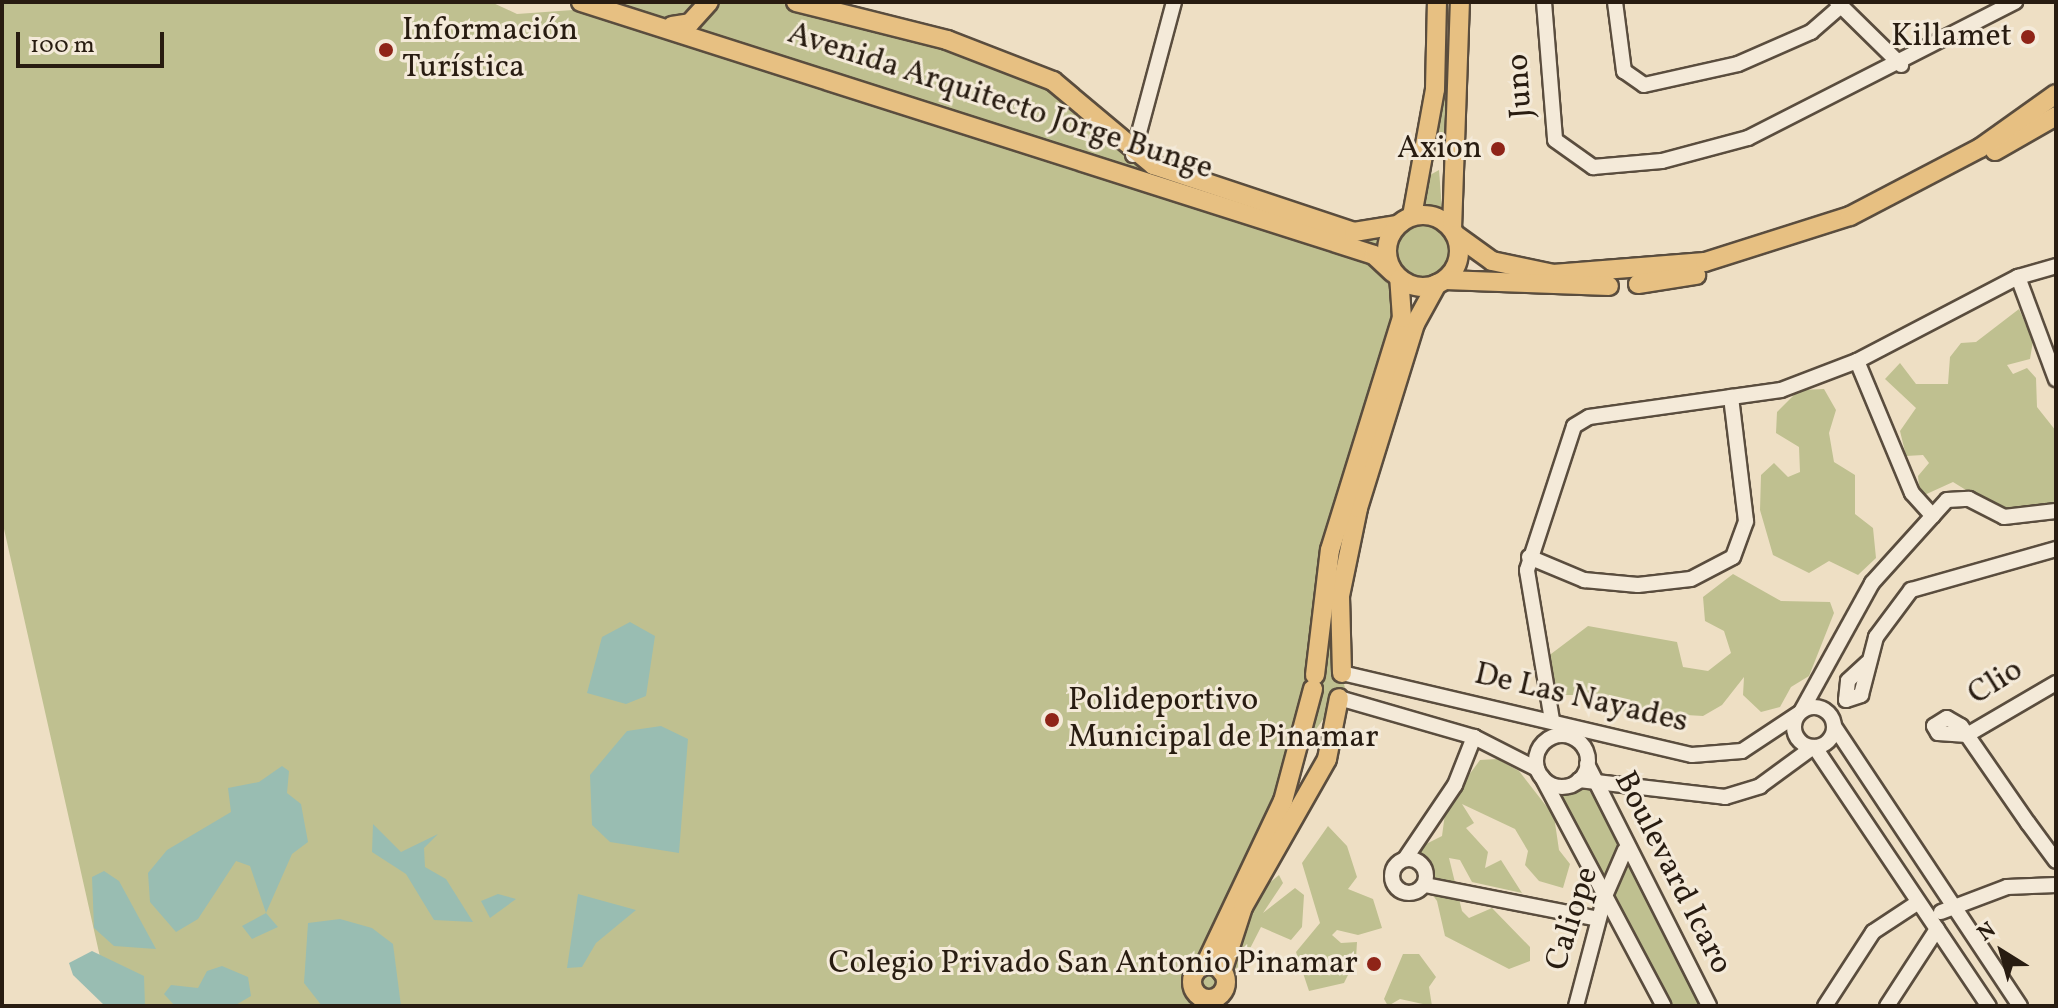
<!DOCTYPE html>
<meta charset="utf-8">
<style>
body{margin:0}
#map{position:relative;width:2058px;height:1008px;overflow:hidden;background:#eedfc4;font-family:Vollkorn,serif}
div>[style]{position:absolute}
.green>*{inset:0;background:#bfc090}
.round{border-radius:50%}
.water>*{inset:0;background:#99bdb2}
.roads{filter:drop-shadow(2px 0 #5a4d3e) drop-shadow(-2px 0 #5a4d3e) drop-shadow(0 2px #5a4d3e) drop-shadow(0 -2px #5a4d3e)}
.minor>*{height:14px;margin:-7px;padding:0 7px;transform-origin:7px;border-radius:7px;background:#f4ead9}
.minor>.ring{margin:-7px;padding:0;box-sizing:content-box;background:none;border:14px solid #f4ead9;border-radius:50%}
.major>*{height:18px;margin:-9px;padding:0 9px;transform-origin:9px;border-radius:9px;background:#e7c082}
.major>.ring{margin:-9px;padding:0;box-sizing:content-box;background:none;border:18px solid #e7c082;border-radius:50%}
.dots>*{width:22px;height:22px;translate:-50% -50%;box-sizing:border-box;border:4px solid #f4ead9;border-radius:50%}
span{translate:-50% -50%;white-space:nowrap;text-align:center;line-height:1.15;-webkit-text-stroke:6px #f4ead9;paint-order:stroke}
.poi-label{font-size:32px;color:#281c11}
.left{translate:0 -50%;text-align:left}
.right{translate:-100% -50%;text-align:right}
.street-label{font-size:32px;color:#281c11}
.frame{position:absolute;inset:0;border:4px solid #281c11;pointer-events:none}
.north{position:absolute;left:1962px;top:912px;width:80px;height:80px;-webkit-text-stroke:6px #f4ead9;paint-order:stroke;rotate:323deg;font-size:22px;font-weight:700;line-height:32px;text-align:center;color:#281c11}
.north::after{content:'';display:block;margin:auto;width:28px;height:36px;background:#281c11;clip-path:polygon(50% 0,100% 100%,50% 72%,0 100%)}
.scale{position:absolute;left:16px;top:32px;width:148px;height:36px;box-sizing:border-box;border:4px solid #281c11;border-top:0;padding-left:10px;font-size:24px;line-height:28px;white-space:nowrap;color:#281c11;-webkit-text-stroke:6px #f4ead9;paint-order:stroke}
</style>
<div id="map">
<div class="green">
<i style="clip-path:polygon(2px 2px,491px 2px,517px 14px,573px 10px,672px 26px,1374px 255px,1404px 295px,1321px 594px,1345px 688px,1303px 748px,1215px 1006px,111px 1006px,2px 520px)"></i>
<i style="clip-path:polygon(606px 2px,701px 2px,670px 20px)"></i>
<i style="clip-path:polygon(717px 2px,779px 2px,828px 21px,920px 39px,1040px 84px,1066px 97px,1134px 162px,1387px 232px,1382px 255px,695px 27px)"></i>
<i style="clip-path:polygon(1449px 66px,1447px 148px,1442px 151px,1433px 145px)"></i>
<i style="clip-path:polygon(1439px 170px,1442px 209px,1421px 207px,1430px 175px)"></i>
<i class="round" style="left:1392px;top:220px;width:60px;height:60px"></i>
<i style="clip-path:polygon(2019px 309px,2033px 341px,2030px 359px,2007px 365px,2013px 374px,2027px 368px,2036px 378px,2037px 407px,2056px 431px,2056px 504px,2000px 511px,1953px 482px,1920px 497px,1918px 476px,1929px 463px,1923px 455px,1906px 456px,1900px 431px,1916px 408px,1885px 379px,1900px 363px,1916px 384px,1948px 384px,1950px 357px,1961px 343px,1976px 342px)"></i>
<i style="clip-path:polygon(1824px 389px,1836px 410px,1829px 433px,1834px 462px,1855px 475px,1855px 514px,1873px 528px,1876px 558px,1858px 575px,1829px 561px,1809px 573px,1773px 555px,1760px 510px,1761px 475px,1774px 463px,1788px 477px,1800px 472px,1799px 447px,1776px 433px,1777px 412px,1799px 390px)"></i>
<i style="clip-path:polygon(1733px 574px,1781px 601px,1830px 602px,1834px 613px,1809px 676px,1791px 687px,1780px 707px,1761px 712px,1743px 695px,1744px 677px,1722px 705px,1703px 716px,1619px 711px,1591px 695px,1562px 695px,1553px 683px,1547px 657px,1588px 626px,1677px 642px,1683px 667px,1708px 671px,1731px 653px,1724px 631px,1705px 621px,1703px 597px)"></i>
<i style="clip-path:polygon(1497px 759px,1519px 771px,1554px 816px,1559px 850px,1570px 864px,1563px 888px,1539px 881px,1525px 865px,1528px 851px,1515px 829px,1462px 804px,1474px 823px,1466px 828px,1488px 852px,1485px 868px,1501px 860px,1522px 893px,1472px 882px,1460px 860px,1449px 858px,1462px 911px,1469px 918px,1492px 908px,1530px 947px,1530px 961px,1509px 969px,1445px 936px,1437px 901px,1414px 869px,1418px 848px,1442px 836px,1446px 806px,1480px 760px)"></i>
<i style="clip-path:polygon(1585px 783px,1625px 850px,1709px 1006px,1663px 1006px,1552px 789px,1569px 794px)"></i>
<i style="clip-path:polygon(1328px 826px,1347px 846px,1357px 877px,1348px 889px,1373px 899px,1382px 928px,1358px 935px,1337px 930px,1332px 935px,1341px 943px,1357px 942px,1356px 959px,1344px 983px,1309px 991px,1296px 952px,1320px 923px,1302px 863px)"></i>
<i style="clip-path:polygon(1279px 875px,1283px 883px,1263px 913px,1295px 888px,1304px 895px,1302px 927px,1291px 940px,1261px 927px,1239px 970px,1232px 967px,1256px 894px)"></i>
<i style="clip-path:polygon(1403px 954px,1419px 954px,1436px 977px,1429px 987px,1432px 1006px,1400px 999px,1388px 1006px,1384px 999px)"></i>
</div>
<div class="water">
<i style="clip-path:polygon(630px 622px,655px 636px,646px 696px,626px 704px,587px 693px,602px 637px)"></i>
<i style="clip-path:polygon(661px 726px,688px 739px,679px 853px,610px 842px,592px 825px,590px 775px,627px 731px)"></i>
<i style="clip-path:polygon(282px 766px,289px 771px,287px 793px,301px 804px,308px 842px,292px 854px,266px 913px,278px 927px,252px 939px,242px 926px,266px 913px,250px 866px,236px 861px,198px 919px,176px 932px,150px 902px,148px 873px,167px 850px,231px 812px,228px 788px,259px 782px)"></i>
<i style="clip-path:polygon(373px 824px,401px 852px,438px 834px,424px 848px,425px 867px,446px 879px,473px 922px,434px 920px,406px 874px,372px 852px)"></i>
<i style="clip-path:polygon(104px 871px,119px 881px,156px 949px,114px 946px,94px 928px,92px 877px)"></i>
<i style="clip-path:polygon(498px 894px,516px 899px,490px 918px,481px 901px)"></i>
<i style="clip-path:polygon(578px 894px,636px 910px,596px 943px,582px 967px,567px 968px)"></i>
<i style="clip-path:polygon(340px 919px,372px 928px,393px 944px,401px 1006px,322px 1006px,304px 983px,308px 923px)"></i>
<i style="clip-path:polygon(92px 951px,144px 976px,145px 1006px,105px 1006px,73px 975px,69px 963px)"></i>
<i style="clip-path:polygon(222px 966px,248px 977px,251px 996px,234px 1006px,175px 1006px,164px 994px,171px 985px,198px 988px,207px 971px)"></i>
</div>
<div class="roads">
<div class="minor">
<i style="left:1544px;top:2px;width:138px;rotate:85.4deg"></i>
<i style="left:1555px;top:140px;width:47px;rotate:35.4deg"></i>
<i style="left:1593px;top:167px;width:69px;rotate:-5deg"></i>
<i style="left:1662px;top:161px;width:89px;rotate:-15deg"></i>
<i style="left:1748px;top:138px;width:300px;rotate:-27deg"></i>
<i style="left:1615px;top:2px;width:70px;rotate:82.6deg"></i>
<i style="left:1624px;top:71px;width:24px;rotate:35deg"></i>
<i style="left:1644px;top:85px;width:96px;rotate:-12.6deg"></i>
<i style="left:1738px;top:64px;width:80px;rotate:-23.7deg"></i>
<i style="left:1811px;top:32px;width:40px;rotate:-41deg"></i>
<i style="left:1837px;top:2px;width:90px;rotate:44.5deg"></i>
<i style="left:1133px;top:155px;width:158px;rotate:-75deg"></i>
<i style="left:2018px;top:277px;width:109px;rotate:69.6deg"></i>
<i style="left:1857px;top:361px;width:143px;rotate:67.4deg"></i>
<i style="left:1912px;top:493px;width:31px;rotate:48deg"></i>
<i style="left:1529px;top:557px;width:60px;rotate:22.7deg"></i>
<i style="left:1584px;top:580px;width:54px;rotate:5.3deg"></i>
<i style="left:1638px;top:585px;width:53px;rotate:-6.5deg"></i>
<i style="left:1691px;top:579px;width:47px;rotate:-27.6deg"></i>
<i style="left:1733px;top:557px;width:38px;rotate:-70deg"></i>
<i style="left:1746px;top:521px;width:125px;rotate:-96.9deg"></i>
<i style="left:1867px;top:663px;width:26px;rotate:137deg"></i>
<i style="left:1848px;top:681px;width:19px;rotate:96deg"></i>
<i style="left:1846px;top:700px;width:16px;rotate:-18deg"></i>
<i style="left:1861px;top:695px;width:60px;rotate:-75.5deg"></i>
<i style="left:1876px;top:637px;width:59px;rotate:-53.3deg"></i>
<i style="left:1911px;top:590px;width:151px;rotate:-15.8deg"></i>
<i style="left:1342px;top:673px;width:359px;rotate:13.2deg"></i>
<i style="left:1692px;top:755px;width:50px;rotate:-4.6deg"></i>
<i style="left:1742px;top:751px;width:67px;rotate:-33.5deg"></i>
<i style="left:1339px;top:698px;width:141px;rotate:16.1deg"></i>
<i style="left:1474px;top:737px;width:71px;rotate:26.9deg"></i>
<i class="ring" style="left:1794px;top:707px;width:26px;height:26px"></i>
<i style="left:1802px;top:710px;width:145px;rotate:-61.1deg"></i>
<i style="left:1872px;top:583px;width:112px;rotate:-47.9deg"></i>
<i style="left:1947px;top:500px;width:22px;rotate:-3deg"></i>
<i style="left:1969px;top:499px;width:39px;rotate:27deg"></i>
<i style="left:2004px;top:517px;width:52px;rotate:-6.6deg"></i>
<i style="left:1552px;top:720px;width:152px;rotate:-99.5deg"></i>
<i style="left:1527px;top:570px;width:151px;rotate:-71.9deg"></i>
<i style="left:1574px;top:426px;width:17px;rotate:-31deg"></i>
<i style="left:1589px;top:417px;width:194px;rotate:-8deg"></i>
<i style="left:1781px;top:390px;width:81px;rotate:-20.9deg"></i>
<i style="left:1857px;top:361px;width:182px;rotate:-27.6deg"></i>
<i style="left:2018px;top:277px;width:40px;rotate:-16deg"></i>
<i style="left:1834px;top:726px;width:336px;rotate:56.4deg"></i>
<i style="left:1967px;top:735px;width:29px;rotate:-176deg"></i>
<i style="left:1938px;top:733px;width:8px;rotate:-120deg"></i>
<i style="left:1934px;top:726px;width:15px;rotate:-32deg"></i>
<i style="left:1947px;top:718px;width:16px;rotate:30deg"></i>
<i style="left:1961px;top:726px;width:11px;rotate:56deg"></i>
<i style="left:1967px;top:735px;width:107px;rotate:55.3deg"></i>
<i style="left:2028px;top:823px;width:47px;rotate:53.6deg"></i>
<i style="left:1967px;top:735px;width:103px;rotate:-30.3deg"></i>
<i class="ring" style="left:1536px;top:735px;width:38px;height:38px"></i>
<i style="left:1816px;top:749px;width:310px;rotate:56.1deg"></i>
<i style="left:1587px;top:764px;width:271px;rotate:63.2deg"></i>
<i style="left:1542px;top:777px;width:259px;rotate:62deg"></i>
<i style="left:1579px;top:780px;width:147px;rotate:6.6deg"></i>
<i style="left:1725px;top:797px;width:37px;rotate:-17deg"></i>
<i style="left:1760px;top:786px;width:66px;rotate:-36.3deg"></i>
<i class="ring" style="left:1392px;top:859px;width:20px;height:20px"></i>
<i style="left:1405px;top:859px;width:89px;rotate:-56deg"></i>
<i style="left:1455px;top:785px;width:52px;rotate:-68.4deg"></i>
<i style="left:1425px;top:885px;width:176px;rotate:11.1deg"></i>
<i style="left:1941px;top:912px;width:71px;rotate:-20.7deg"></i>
<i style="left:2007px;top:887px;width:49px;rotate:-2.3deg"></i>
<i style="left:1576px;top:1006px;width:114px;rotate:-75.2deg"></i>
<i style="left:1605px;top:896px;width:50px;rotate:-66.5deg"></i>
<i style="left:1825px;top:1006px;width:88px;rotate:-57deg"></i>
<i style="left:1873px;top:932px;width:53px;rotate:-33.4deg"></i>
<i style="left:1887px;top:1006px;width:92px;rotate:-57deg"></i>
</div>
<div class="major">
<i style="left:581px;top:2px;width:832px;rotate:17.69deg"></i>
<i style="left:1374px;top:255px;width:26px;rotate:43deg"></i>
<i style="left:796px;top:2px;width:156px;rotate:14.1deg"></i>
<i style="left:947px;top:40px;width:114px;rotate:21.1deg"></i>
<i style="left:1053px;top:81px;width:131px;rotate:40deg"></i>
<i style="left:1153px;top:165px;width:212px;rotate:18.4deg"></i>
<i style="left:1354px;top:232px;width:44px;rotate:-9.2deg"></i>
<i style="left:672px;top:26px;width:18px;rotate:-9deg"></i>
<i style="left:690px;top:23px;width:28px;rotate:-48deg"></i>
<i style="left:1995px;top:151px;width:70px;rotate:-29.8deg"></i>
<i class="ring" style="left:1387px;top:215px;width:54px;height:54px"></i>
<i style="left:1412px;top:216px;width:129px;rotate:-79.7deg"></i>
<i style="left:1435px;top:89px;width:87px;rotate:-88.7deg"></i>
<i style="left:1452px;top:229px;width:227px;rotate:-88deg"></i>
<i style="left:1456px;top:235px;width:44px;rotate:35.8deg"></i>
<i style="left:1492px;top:261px;width:62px;rotate:12deg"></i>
<i style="left:1553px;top:274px;width:152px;rotate:-4.5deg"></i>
<i style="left:1705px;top:262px;width:152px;rotate:-17.6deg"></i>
<i style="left:1850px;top:216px;width:147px;rotate:-27.6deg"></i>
<i style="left:1980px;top:148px;width:93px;rotate:-35.4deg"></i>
<i style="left:1445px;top:280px;width:164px;rotate:2.1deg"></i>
<i style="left:1638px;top:284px;width:59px;rotate:-8.8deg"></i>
<i style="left:1342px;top:673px;width:77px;rotate:-91.5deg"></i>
<i style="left:1340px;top:596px;width:90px;rotate:-78.4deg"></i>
<i style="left:1358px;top:508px;width:193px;rotate:-72.8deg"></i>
<i style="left:1415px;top:324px;width:46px;rotate:-61.2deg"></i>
<i style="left:1315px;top:675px;width:126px;rotate:-83.2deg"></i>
<i style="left:1330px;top:550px;width:243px;rotate:-72.8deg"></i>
<i style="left:1402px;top:318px;width:39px;rotate:-94deg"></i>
<i class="ring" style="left:1192px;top:965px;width:16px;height:16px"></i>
<i style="left:1205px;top:965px;width:182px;rotate:-64.6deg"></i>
<i style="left:1283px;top:801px;width:116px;rotate:-75deg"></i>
<i style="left:1222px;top:972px;width:68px;rotate:-72.1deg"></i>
<i style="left:1243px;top:907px;width:170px;rotate:-60.4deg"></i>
<i style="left:1327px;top:759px;width:62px;rotate:-78.9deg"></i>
</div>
</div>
<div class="dots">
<i style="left:2028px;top:37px;background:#8f2418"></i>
<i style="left:386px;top:50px;background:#8f2418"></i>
<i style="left:1498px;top:149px;background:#8f2418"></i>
<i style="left:1052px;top:720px;background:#8f2418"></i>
<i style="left:1374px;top:964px;background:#8f2418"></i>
</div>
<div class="poi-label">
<span class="left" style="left:402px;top:50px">Información<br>Turística</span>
<span class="right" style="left:2012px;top:37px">Killamet</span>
<span class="right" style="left:1482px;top:149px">Axion</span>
<span class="left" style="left:1068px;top:720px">Polideportivo<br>Municipal de Pinamar</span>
<span class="right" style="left:1358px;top:964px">Colegio Privado San Antonio Pinamar</span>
</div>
<div class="street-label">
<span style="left:1521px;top:86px;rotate:-94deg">Juno</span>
<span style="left:1000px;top:102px;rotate:18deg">Avenida Arquitecto Jorge Bunge</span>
<span style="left:1996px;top:683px;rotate:-32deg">Clio</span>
<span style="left:1581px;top:699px;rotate:13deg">De Las Nayades</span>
<span style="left:1672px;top:873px;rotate:63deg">Boulevard Icaro</span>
<span style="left:1573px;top:919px;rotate:-72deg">Caliope</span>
</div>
<div class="frame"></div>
<div class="north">N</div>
<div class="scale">100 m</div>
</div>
